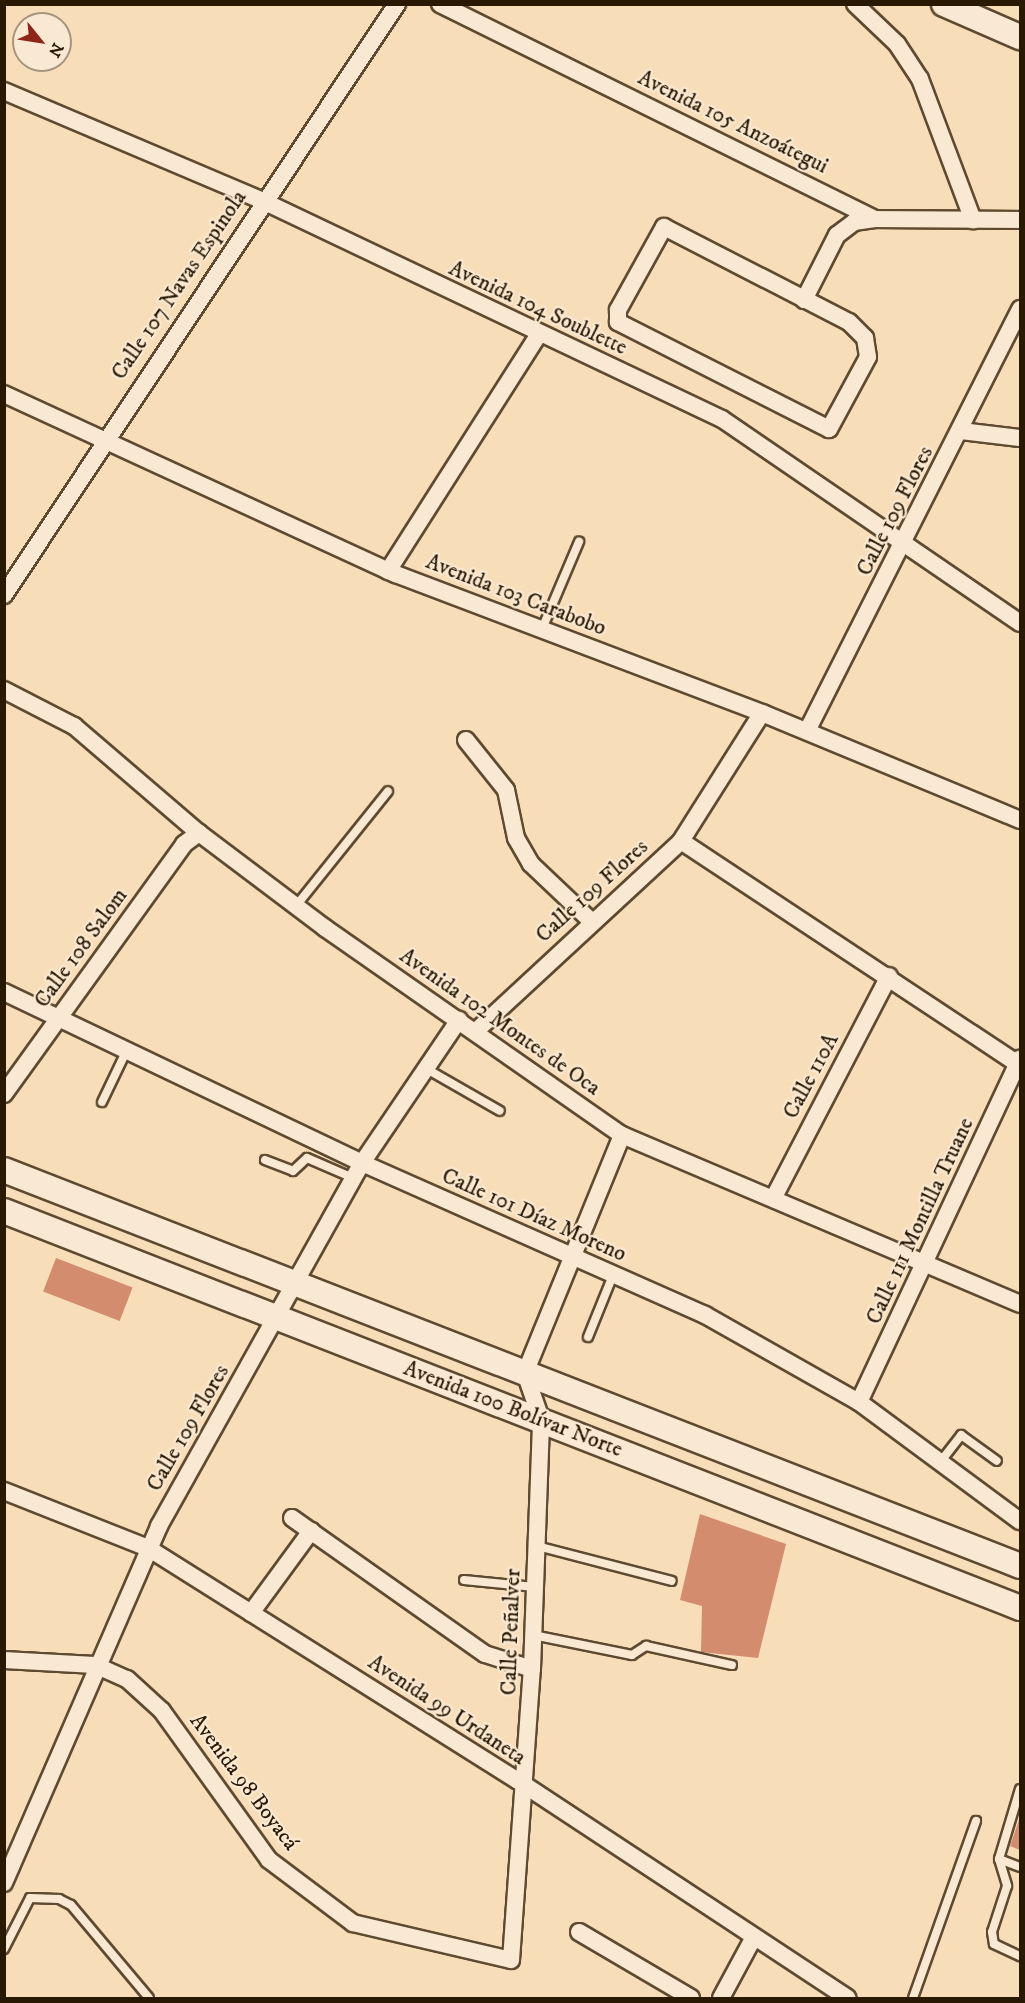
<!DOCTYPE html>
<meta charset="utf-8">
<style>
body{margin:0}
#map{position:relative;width:1025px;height:2003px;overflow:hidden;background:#f8ddb9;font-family:"IM FELL DW Pica",serif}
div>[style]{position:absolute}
.building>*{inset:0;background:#d38c6e;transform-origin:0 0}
.roads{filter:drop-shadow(2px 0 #5e4a30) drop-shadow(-2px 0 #5e4a30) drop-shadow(0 2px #5e4a30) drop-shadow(0 -2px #5e4a30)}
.lane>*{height:8px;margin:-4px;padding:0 4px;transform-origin:4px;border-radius:4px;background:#fae9d2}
.street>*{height:16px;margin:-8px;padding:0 8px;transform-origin:8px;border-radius:8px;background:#fae9d2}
.secondary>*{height:24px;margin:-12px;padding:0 12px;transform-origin:12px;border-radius:12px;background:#fae9d2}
span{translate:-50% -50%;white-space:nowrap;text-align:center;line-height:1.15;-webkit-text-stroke:4.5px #fae9d2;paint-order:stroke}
.street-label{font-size:22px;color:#2a1902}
.frame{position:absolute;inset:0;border:6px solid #2a1902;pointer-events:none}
.north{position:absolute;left:12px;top:12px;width:60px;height:60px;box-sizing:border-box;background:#fae9d2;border:2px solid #a7967f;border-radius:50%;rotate:120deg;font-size:16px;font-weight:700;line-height:24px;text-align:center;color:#2a1902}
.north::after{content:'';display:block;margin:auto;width:21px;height:27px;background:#8f2418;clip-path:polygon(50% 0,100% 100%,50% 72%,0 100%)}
</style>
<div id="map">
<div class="building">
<i style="left:56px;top:1258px;width:82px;height:36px;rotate:21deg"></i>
<i style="clip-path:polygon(700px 1514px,786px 1544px,758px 1658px,701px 1652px,702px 1606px,680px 1600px)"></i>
<i style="clip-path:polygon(1020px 1817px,1020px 1850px,1010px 1846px)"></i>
</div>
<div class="roads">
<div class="lane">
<i style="left:542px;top:629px;width:95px;rotate:-67deg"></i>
<i style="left:296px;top:906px;width:147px;rotate:-51.3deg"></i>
<i style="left:425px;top:1068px;width:86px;rotate:29.8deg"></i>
<i style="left:102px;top:1102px;width:55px;rotate:-64.4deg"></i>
<i style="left:265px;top:1160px;width:30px;rotate:21deg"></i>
<i style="left:293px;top:1171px;width:19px;rotate:-43deg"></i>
<i style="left:307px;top:1158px;width:50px;rotate:23.5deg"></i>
<i style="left:588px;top:1337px;width:67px;rotate:-68deg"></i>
<i style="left:941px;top:1461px;width:33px;rotate:-52deg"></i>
<i style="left:961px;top:1435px;width:44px;rotate:35.8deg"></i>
<i style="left:537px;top:1546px;width:139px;rotate:14.5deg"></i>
<i style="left:464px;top:1580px;width:71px;rotate:5.6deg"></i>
<i style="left:533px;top:1635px;width:101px;rotate:11.4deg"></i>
<i style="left:632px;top:1655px;width:17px;rotate:-33deg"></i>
<i style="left:646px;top:1646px;width:88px;rotate:12.5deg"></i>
<i style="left:1020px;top:1789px;width:73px;rotate:106.7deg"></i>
<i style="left:999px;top:1859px;width:28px;rotate:73deg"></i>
<i style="left:1007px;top:1886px;width:48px;rotate:108.1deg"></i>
<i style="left:992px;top:1932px;width:12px;rotate:81deg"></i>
<i style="left:994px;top:1944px;width:29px;rotate:25deg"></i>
<i style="left:999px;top:1859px;width:22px;rotate:21deg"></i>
<i style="left:4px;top:1949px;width:57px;rotate:-63deg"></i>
<i style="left:30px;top:1898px;width:29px;rotate:2deg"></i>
<i style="left:59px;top:1899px;width:13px;rotate:27deg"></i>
<i style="left:71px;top:1905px;width:121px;rotate:50deg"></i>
<i style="left:913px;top:1998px;width:188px;rotate:-70.4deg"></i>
</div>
<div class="street">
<i style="left:440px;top:4px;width:485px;rotate:26.3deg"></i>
<i style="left:875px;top:219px;width:145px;rotate:0.4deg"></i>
<i style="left:855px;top:4px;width:58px;rotate:43.6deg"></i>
<i style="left:897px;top:44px;width:42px;rotate:56.7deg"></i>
<i style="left:920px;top:79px;width:151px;rotate:69.4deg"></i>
<i style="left:4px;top:91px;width:281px;rotate:23deg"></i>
<i style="left:263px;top:201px;width:508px;rotate:25.41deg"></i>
<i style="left:722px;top:419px;width:361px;rotate:34.4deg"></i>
<i style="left:664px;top:227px;width:208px;rotate:27.2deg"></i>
<i style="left:849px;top:322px;width:23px;rotate:45deg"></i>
<i style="left:865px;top:338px;width:19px;rotate:81deg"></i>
<i style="left:868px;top:357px;width:82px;rotate:118.4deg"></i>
<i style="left:829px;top:429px;width:237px;rotate:-153.1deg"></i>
<i style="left:618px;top:322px;width:12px;rotate:-90deg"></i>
<i style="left:618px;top:310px;width:95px;rotate:-61deg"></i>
<i style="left:804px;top:300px;width:73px;rotate:-63.1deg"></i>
<i style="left:837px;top:235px;width:21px;rotate:-37deg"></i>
<i style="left:854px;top:222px;width:21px;rotate:-8deg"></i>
<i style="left:4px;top:394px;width:431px;rotate:24.7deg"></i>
<i style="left:396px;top:574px;width:392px;rotate:20.8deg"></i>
<i style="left:762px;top:713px;width:279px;rotate:22.5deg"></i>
<i style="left:961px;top:431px;width:59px;rotate:6.8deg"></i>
<i style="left:388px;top:571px;width:281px;rotate:-57.5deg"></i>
<i style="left:4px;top:595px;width:710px;rotate:-56.38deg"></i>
<i style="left:4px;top:690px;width:79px;rotate:27.2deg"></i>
<i style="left:74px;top:726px;width:165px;rotate:40.6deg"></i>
<i style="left:199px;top:833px;width:158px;rotate:37deg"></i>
<i style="left:325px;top:928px;width:362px;rotate:34.9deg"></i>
<i style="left:622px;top:1135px;width:432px;rotate:23deg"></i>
<i style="left:807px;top:731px;width:473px;rotate:-63.2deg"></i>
<i style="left:466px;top:740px;width:64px;rotate:51.3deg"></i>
<i style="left:506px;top:790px;width:49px;rotate:78.2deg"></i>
<i style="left:516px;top:838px;width:30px;rotate:60deg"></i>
<i style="left:531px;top:864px;width:81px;rotate:43.5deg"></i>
<i style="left:681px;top:841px;width:404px;rotate:33.5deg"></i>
<i style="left:4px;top:992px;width:397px;rotate:25.5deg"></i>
<i style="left:362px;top:1163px;width:375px;rotate:23.9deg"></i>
<i style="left:705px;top:1315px;width:177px;rotate:29.5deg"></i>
<i style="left:859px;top:1402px;width:200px;rotate:36.5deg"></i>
<i style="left:476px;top:1031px;width:280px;rotate:-42.8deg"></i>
<i style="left:681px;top:841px;width:151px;rotate:-57.7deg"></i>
<i style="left:4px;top:1094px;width:308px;rotate:-54.2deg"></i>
<i style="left:184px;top:844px;width:19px;rotate:-36deg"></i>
<i style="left:774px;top:1197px;width:249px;rotate:-62.5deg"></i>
<i style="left:859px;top:1402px;width:379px;rotate:-64.9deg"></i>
<i style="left:4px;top:1491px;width:155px;rotate:21.6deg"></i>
<i style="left:148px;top:1548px;width:436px;rotate:32.2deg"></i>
<i style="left:517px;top:1780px;width:396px;rotate:33.4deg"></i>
<i style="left:292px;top:1518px;width:236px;rotate:35.2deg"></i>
<i style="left:485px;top:1654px;width:49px;rotate:17.7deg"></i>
<i style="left:251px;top:1613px;width:102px;rotate:-53.8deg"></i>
<i style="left:4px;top:1660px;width:91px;rotate:3.1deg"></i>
<i style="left:95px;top:1665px;width:35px;rotate:24deg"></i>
<i style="left:127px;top:1679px;width:47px;rotate:42.4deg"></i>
<i style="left:162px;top:1711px;width:183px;rotate:54.3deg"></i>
<i style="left:269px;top:1860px;width:105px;rotate:36.9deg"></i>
<i style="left:353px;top:1923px;width:162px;rotate:13.2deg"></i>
<i style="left:511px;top:1960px;width:292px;rotate:-85.9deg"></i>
<i style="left:532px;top:1669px;width:250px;rotate:-87.9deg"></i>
<i style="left:541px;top:1419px;width:49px;rotate:-109.2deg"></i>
<i style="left:525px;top:1373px;width:257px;rotate:-67.8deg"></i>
<i style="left:4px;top:1883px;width:389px;rotate:-66.5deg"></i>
<i style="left:159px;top:1526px;width:416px;rotate:-60.8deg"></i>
<i style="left:362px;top:1163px;width:173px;rotate:-55.9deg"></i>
<i style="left:579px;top:1932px;width:130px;rotate:30.5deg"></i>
<i style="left:721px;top:1998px;width:69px;rotate:-61.6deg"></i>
</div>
<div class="secondary">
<i style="left:944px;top:4px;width:83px;rotate:23.5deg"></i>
<i style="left:4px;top:1170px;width:1090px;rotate:21.29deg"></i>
<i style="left:4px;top:1211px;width:1091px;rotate:21.34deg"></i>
</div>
</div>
<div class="street-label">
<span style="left:733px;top:122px;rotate:26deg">Avenida 105 Anzoátegui</span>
<span style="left:179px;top:285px;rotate:-56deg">Calle 107 Navas Espinola</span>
<span style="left:538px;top:308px;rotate:25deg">Avenida 104 Soublette</span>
<span style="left:895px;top:511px;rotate:-63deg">Calle 109 Flores</span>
<span style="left:516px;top:595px;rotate:21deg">Avenida 103 Carabobo</span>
<span style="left:592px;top:891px;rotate:-42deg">Calle 109 Flores</span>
<span style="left:81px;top:948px;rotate:-54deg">Calle 108 Salom</span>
<span style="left:500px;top:1022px;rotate:35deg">Avenida 102 Montes de Oca</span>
<span style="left:811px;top:1076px;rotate:-62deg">Calle 110A</span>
<span style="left:534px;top:1215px;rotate:24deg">Calle 101 Díaz Moreno</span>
<span style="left:920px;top:1221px;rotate:-65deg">Calle 111 Montilla Truane</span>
<span style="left:513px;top:1409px;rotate:21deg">Avenida 100 Bolívar Norte</span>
<span style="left:188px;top:1428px;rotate:-60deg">Calle 109 Flores</span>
<span style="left:511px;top:1632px;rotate:-88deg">Calle Peñalver</span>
<span style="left:447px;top:1710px;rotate:33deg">Avenida 99 Urdaneta</span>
<span style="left:244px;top:1782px;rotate:53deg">Avenida 98 Boyacá</span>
</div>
<div class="frame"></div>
<div class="north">N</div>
</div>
